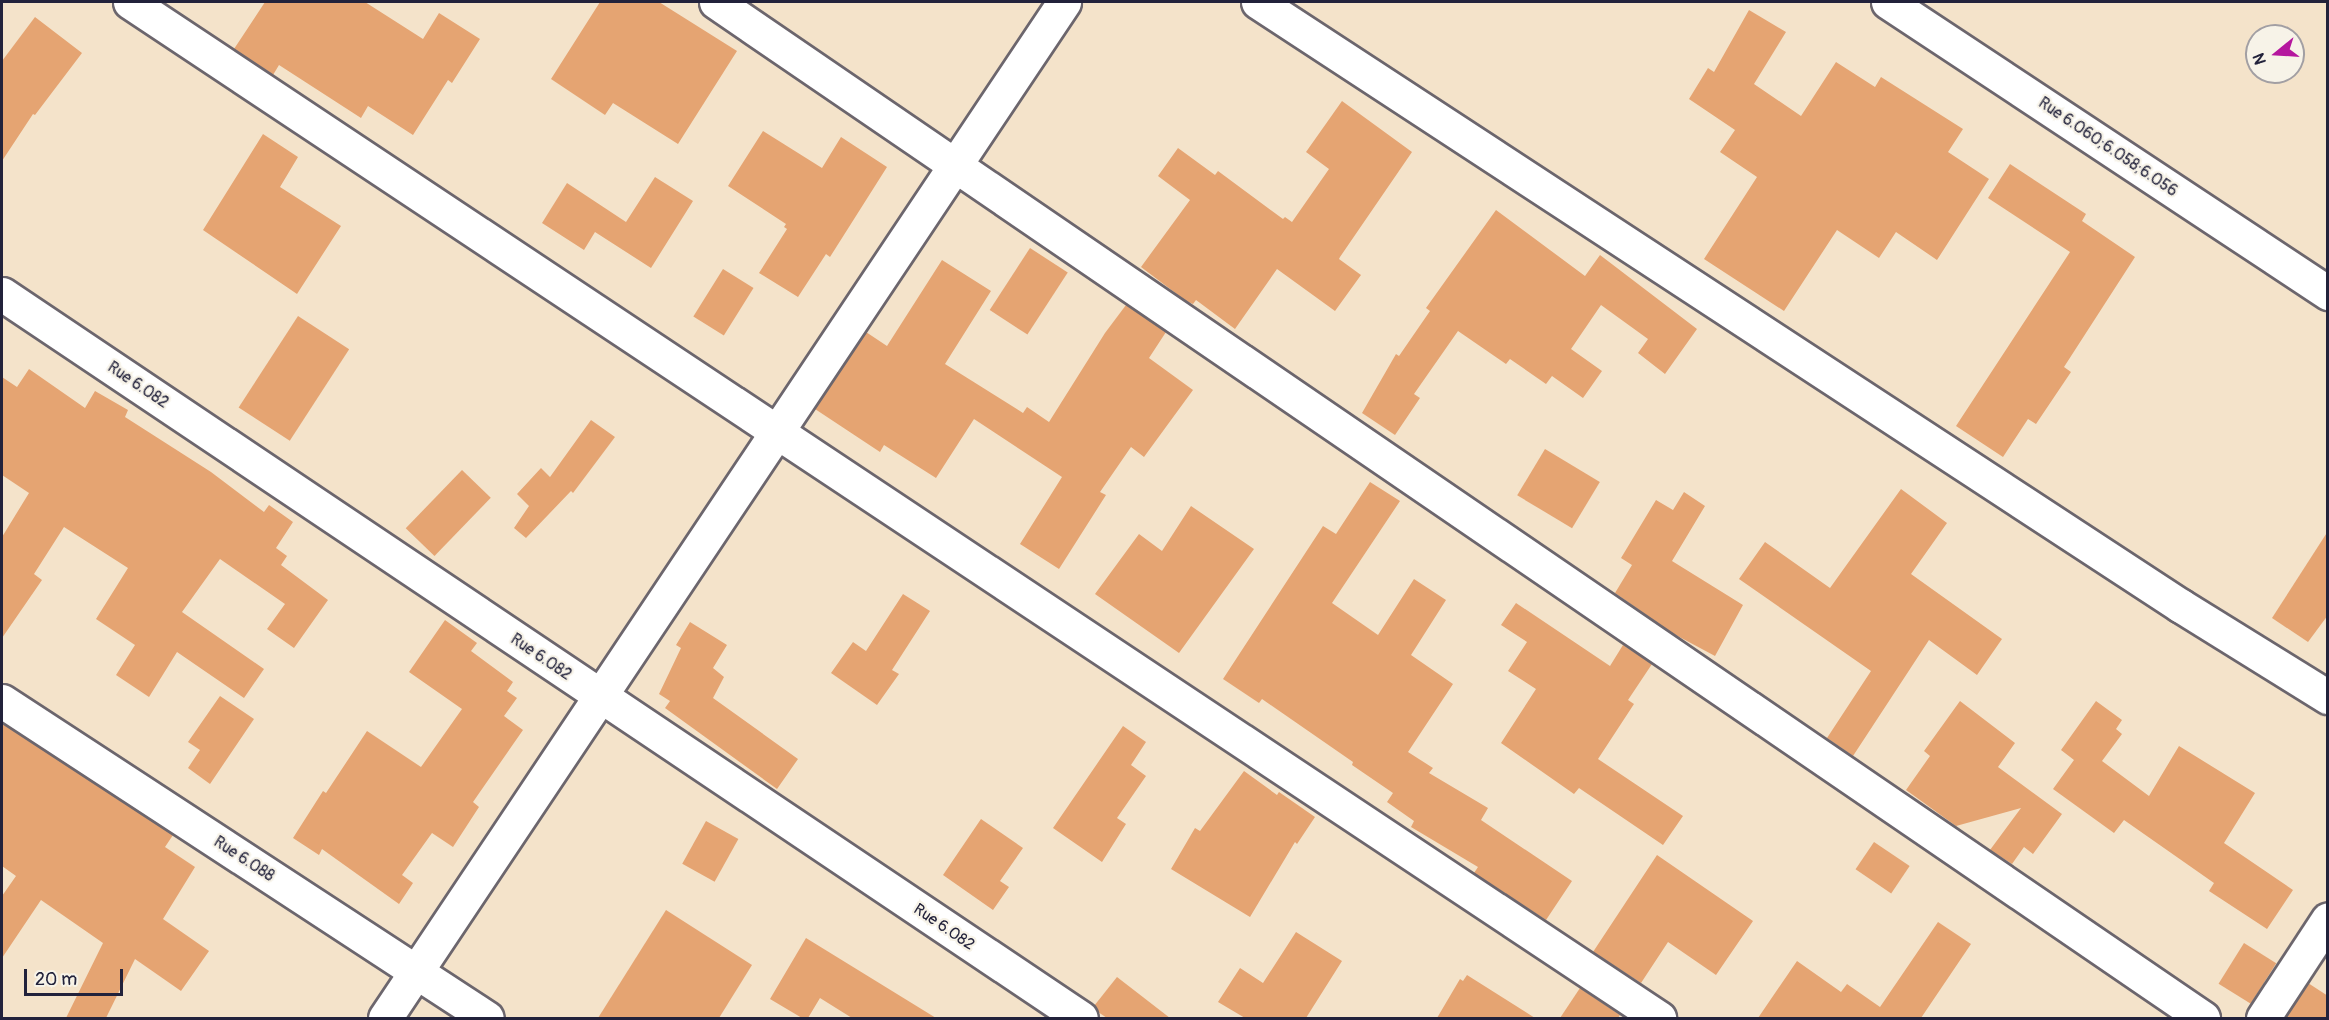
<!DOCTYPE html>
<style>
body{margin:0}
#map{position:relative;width:2329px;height:1020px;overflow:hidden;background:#f4e3ca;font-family:Pangolin,sans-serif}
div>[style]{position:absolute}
.building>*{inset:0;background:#e5a472;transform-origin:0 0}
.roads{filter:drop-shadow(2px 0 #6c666d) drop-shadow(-2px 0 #6c666d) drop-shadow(0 2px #6c666d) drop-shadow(0 -2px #6c666d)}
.street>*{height:33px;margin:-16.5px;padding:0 16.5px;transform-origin:16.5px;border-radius:16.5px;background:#fff}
span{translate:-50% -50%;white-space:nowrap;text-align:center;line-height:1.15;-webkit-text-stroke:4.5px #f7f3e8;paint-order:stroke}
.street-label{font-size:16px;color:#22223b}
.frame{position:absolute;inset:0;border:3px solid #22223b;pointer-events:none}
.north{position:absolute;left:2245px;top:24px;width:60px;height:60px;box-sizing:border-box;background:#f7f3e8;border:2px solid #a29fa3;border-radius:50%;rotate:252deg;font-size:16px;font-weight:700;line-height:24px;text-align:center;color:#22223b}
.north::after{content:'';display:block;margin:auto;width:21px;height:27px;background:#b5179e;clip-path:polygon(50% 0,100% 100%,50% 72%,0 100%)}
.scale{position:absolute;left:24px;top:969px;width:99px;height:27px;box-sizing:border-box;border:3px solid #22223b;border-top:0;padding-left:8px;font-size:18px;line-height:21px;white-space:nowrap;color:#22223b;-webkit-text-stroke:4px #f7f3e8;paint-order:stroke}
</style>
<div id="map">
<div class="building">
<i style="clip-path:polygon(265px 2px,365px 2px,423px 39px,439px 13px,480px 39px,452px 83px,448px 80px,413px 135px,368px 106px,361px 118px,279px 65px,273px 75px,234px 49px)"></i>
<i style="clip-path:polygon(600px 2px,659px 2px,737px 51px,678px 144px,613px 103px,605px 115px,551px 79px)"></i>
<i style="clip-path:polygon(1749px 10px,1786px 32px,1754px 84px,1801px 116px,1836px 62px,1875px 87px,1881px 77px,1963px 129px,1948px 152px,1989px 179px,1937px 260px,1896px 232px,1879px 258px,1837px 230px,1784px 311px,1704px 259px,1757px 177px,1720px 152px,1735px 130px,1689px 99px,1708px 68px,1714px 72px)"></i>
<i style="clip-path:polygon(35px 17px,82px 53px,35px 115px,33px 114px,2px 161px,2px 61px)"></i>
<i style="clip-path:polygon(1342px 101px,1412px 152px,1340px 257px,1339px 259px,1361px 275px,1335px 311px,1277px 269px,1235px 329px,1196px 300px,1193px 304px,1186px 301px,1141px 267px,1190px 200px,1158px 176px,1178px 148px,1215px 175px,1218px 171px,1283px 219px,1285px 217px,1292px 222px,1329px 169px,1306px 152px)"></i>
<i style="clip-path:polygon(763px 131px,822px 168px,841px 137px,887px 167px,830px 257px,826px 254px,798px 297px,759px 273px,787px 229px,784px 227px,786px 224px,728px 186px)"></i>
<i style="clip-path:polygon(263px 134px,298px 157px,280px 187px,341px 226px,297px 294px,203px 230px)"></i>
<i style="clip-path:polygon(2010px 164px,2086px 214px,2082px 221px,2135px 257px,2064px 367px,2071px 372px,2036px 424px,2028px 419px,2003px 457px,1956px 426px,2070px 252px,1988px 198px)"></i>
<i style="clip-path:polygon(655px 177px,693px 201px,651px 268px,595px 232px,584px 250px,542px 223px,567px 183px,626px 222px)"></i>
<i style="clip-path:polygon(1496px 210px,1585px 276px,1600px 255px,1697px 329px,1665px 374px,1638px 353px,1648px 339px,1601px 305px,1571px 349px,1602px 371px,1583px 398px,1552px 376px,1546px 384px,1510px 359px,1506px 364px,1458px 331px,1414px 394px,1420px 398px,1395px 435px,1362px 413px,1396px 354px,1399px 356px,1430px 311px,1426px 308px)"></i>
<i style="left:1030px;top:248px;width:45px;height:74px;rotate:33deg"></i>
<i style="clip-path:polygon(942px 260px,991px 291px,945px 364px,1023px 413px,1027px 407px,1049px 422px,1105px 333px,1126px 305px,1166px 332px,1149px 358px,1193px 390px,1144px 457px,1131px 447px,1100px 492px,1106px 495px,1059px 569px,1020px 544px,1062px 477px,974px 419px,936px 478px,884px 445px,880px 452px,815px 409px,866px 332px,887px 346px)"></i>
<i style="left:723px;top:269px;width:36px;height:56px;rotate:32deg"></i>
<i style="left:298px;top:316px;width:61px;height:109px;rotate:33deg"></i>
<i style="clip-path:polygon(29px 369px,85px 408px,95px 391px,128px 410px,125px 417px,211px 472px,264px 512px,269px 505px,293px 522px,276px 548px,287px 556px,281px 565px,328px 600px,294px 648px,267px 629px,285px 604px,220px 559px,182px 612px,264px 669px,244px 698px,177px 652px,149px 697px,116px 675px,135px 645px,96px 619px,128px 568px,64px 527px,34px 574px,42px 580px,2px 638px,2px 537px,29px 493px,2px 475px,2px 377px,17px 387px)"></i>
<i style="clip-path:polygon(591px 420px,615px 437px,573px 493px,571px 491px,526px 538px,514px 528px,529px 506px,517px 494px,541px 468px,550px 477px)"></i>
<i style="left:1545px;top:449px;width:64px;height:54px;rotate:31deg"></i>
<i style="left:462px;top:470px;width:40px;height:81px;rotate:44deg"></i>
<i style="clip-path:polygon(1370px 482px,1400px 501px,1332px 603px,1378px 635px,1414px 579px,1446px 600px,1411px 655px,1453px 684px,1408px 752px,1433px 768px,1429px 773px,1488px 808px,1481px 820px,1572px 881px,1546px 920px,1474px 873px,1478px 867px,1411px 827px,1414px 821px,1387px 802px,1393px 793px,1352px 765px,1353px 762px,1262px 699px,1259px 703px,1223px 679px,1323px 526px,1336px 534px)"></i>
<i style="clip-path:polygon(1901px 489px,1947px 523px,1911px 574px,2002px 639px,1977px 675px,1929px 640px,1853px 756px,1827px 738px,1871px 671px,1739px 579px,1765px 542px,1830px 588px)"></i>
<i style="clip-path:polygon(1684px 492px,1705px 506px,1672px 561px,1743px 605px,1715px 656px,1672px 633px,1615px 593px,1632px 565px,1621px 558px,1656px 500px,1673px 510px)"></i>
<i style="clip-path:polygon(1191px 506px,1254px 549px,1179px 653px,1095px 594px,1139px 534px,1162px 551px)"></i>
<i style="clip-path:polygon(2328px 531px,2328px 615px,2308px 642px,2272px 618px)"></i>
<i style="clip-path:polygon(903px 594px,930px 611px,892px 670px,899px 674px,877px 705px,831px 673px,853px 642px,866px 651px)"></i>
<i style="clip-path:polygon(1516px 603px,1610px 666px,1623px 645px,1652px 664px,1628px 700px,1634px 704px,1598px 759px,1683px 816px,1663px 845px,1579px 788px,1574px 794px,1501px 743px,1536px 689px,1508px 671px,1527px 642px,1501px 625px)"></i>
<i style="clip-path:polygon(445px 620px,477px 643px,471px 651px,513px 682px,507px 691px,517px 698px,504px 716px,523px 730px,473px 802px,479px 807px,453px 847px,432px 833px,402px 875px,413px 883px,399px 904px,322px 849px,319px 855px,293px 838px,323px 791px,326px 793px,367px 731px,421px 767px,462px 709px,409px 672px)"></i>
<i style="clip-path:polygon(690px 622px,727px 645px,713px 668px,724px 677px,713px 698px,798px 759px,777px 789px,665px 708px,670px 701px,659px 694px,681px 648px,676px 645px)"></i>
<i style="clip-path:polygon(220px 696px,254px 719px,210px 784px,188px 768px,200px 750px,188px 742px)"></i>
<i style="clip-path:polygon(1960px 701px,2015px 743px,1998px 767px,2062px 814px,2033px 854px,2024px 847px,2012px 864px,1990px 850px,2021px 808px,1956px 826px,1906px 790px,1930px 756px,1924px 751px)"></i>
<i style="clip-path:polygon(2096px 701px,2122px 720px,2116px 729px,2122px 734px,2102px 761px,2149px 796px,2179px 746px,2255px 793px,2224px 843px,2293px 890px,2267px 929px,2209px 891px,2214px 883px,2124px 820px,2114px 833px,2053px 789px,2074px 760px,2061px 750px)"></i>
<i style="clip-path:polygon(2px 723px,173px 835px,165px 847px,195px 867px,163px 919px,209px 951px,181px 991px,135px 959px,106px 1018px,66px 1018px,103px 943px,41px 900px,2px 958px,2px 896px,16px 876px,2px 866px)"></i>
<i style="clip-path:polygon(1123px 726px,1146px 742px,1131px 765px,1146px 776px,1117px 818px,1126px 824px,1102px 862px,1053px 828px)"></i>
<i style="clip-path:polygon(1244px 771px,1277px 795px,1279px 792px,1315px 817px,1297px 844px,1295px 842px,1250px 917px,1171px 869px,1195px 828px,1200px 831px)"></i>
<i style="clip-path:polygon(981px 819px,1023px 848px,1000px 881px,1009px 887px,993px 910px,943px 875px)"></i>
<i style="left:706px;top:821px;width:37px;height:49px;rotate:29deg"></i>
<i style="left:1874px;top:842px;width:43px;height:33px;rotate:34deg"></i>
<i style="clip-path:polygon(1657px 855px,1753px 921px,1716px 975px,1668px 942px,1641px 983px,1593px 952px)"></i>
<i style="clip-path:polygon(666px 910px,752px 965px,719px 1018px,598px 1018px)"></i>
<i style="clip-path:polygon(1938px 922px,1971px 944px,1921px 1018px,1758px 1018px,1797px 961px,1841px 992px,1847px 984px,1880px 1007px)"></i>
<i style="clip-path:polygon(1296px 932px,1342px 961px,1306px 1018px,1245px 1018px,1218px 1002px,1240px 968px,1263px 983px)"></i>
<i style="clip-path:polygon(806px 938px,936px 1018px,852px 1018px,820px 998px,808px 1018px,802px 1018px,770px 999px)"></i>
<i style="left:2244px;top:943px;width:38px;height:48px;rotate:32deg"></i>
<i style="clip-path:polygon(1467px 975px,1535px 1018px,1437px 1018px,1460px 979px,1463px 981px)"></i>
<i style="clip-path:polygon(1117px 977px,1170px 1018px,1107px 1018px,1098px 1012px,1094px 1006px)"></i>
<i style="clip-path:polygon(2308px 983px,2328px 996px,2328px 1018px,2285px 1018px)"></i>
<i style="clip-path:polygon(1580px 988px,1620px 1015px,1618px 1018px,1560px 1018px)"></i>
</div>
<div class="roads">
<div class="street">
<i style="left:130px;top:2px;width:1836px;rotate:33.6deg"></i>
<i style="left:716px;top:2px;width:1801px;rotate:34.34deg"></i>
<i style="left:1258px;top:2px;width:1103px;rotate:33.2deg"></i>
<i style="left:2181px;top:606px;width:173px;rotate:31.8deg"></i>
<i style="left:1888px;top:2px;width:528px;rotate:33.48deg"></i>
<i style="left:2px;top:294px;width:1299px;rotate:33.86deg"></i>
<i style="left:2px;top:701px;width:579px;rotate:33.17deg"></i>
<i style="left:385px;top:1018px;width:1222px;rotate:-56.24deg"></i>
<i style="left:2263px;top:1018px;width:118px;rotate:-56.7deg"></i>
</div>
</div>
<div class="street-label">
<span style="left:2108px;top:147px;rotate:34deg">Rue 6.060;6.058;6.056</span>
<span style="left:138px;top:385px;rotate:34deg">Rue 6.082</span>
<span style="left:541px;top:657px;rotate:34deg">Rue 6.082</span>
<span style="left:244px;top:859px;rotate:33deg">Rue 6.088</span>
<span style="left:944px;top:927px;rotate:34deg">Rue 6.082</span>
</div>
<div class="frame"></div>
<div class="north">N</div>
<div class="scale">20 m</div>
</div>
